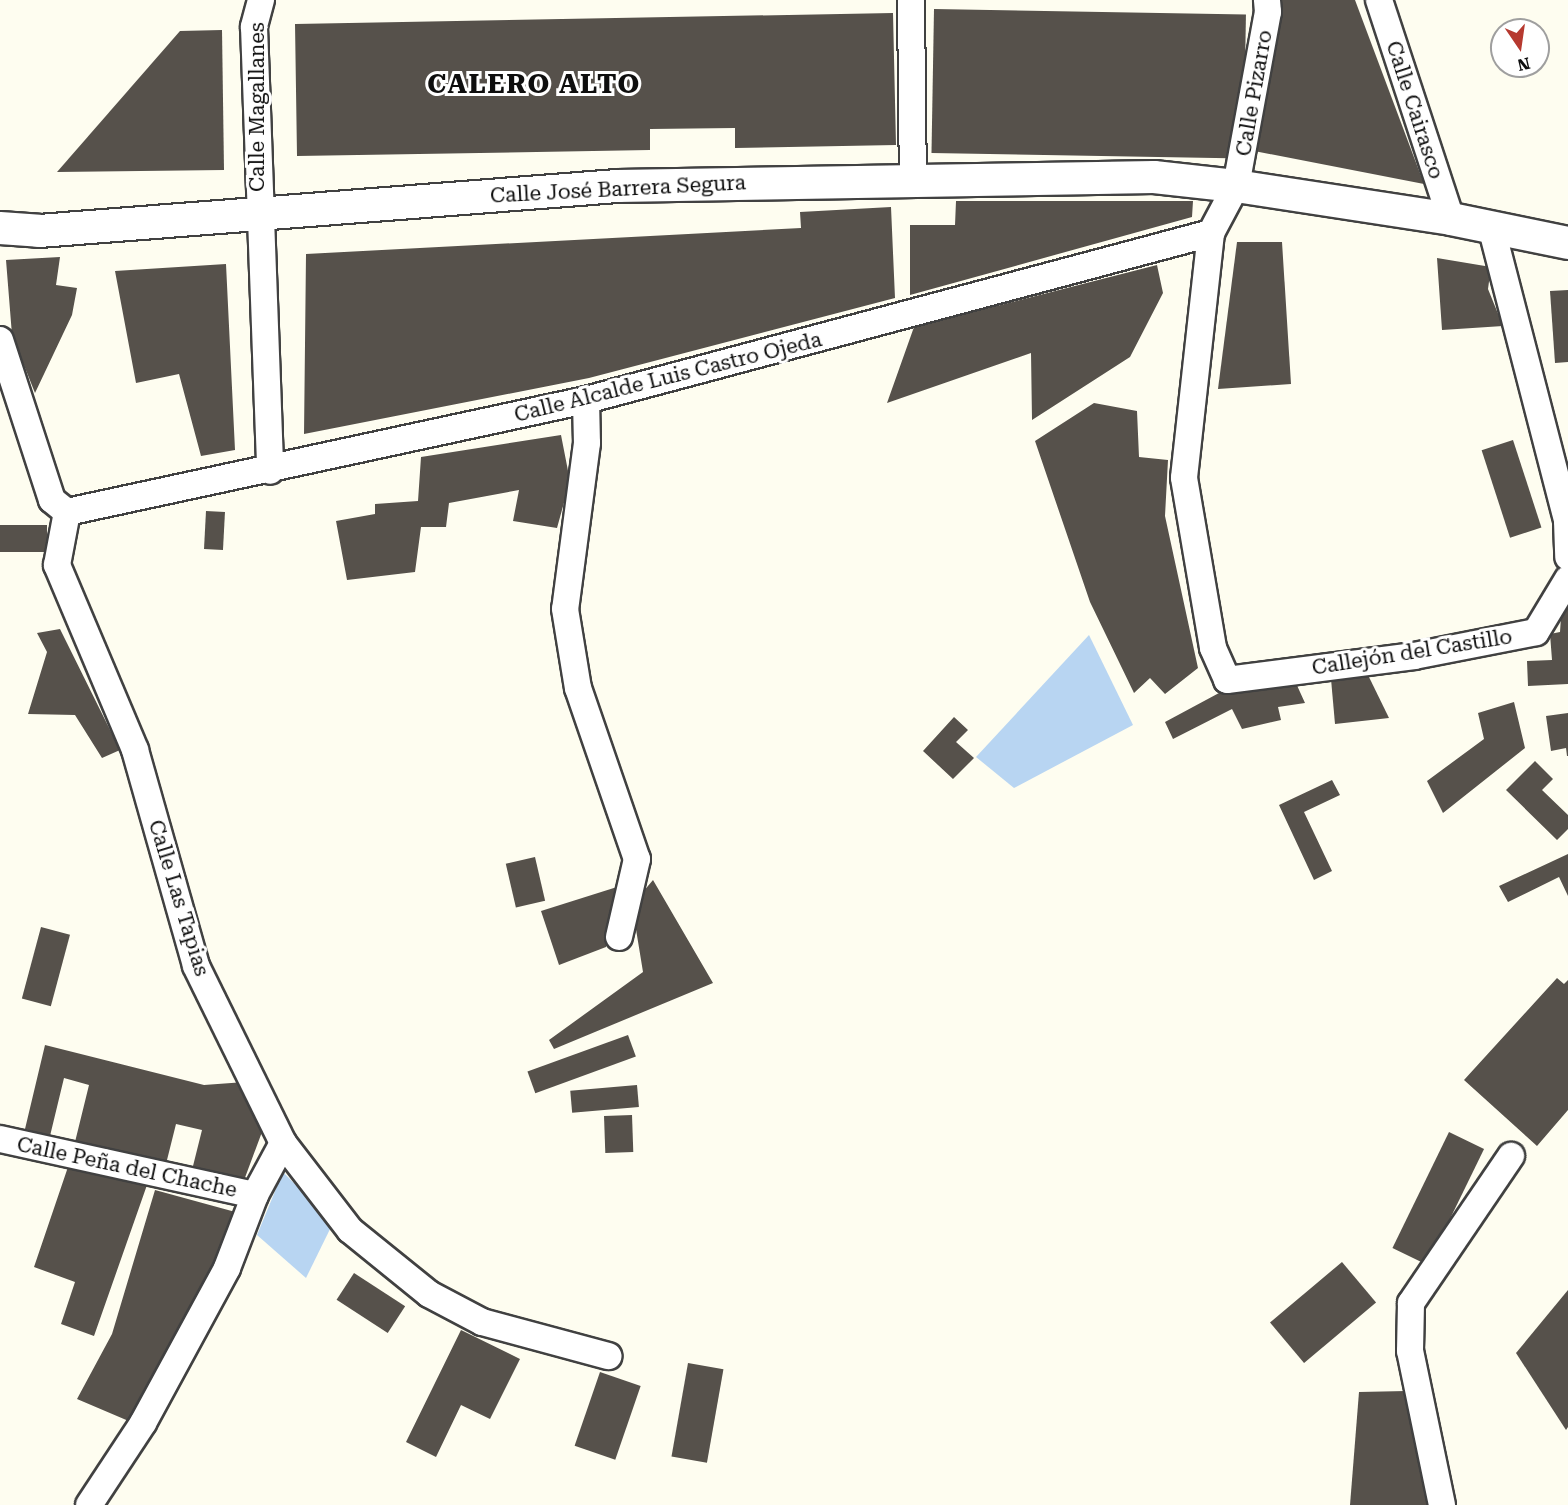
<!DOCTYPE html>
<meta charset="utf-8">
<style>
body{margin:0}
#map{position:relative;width:1568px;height:1505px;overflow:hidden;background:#fefdf0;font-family:"Roboto Serif",serif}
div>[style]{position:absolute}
.water>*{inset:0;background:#b8d5f2}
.building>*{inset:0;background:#56514b;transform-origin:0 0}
.roads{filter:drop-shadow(2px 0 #414141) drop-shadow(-2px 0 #414141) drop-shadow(0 2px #414141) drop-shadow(0 -2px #414141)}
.minor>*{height:26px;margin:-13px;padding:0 13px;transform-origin:13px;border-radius:13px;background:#fff}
.tertiary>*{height:32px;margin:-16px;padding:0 16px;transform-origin:16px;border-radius:16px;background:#fff}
span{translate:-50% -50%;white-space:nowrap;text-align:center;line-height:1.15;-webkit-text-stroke:6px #fff;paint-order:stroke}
.street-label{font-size:21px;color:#0e0e0e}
.district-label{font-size:27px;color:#0e0e0e;font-weight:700;letter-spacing:1.5px}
.north{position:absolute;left:1490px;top:18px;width:60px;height:60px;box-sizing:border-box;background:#fff;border:2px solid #9f9f9f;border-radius:50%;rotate:167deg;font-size:16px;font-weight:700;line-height:24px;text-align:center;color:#0e0e0e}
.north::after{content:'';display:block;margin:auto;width:21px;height:27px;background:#b6392f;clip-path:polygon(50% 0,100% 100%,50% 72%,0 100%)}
</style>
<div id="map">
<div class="water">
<i style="clip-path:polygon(1089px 635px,1133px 725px,1014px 788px,976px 757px)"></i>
<i style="clip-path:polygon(283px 1172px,333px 1223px,306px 1278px,257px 1235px)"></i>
</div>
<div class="building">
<i style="clip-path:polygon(1277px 0,1355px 0,1424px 184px,1254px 151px)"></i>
<i style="left:934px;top:9px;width:312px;height:144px;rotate:1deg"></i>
<i style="clip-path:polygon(893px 13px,896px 145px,735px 148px,735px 128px,650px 129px,650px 150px,297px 156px,295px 24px)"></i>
<i style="clip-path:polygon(222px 30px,224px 170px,57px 172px,180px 31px)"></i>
<i style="clip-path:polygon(956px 201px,1193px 201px,1192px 217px,910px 295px,910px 225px,955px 225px)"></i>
<i style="clip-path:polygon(891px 207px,895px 298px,589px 378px,304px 434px,306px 254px,801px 228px,800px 212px)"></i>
<i style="clip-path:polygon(1237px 242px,1282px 242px,1291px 384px,1218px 389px)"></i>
<i style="clip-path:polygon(60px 257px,56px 285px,77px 288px,72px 315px,35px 393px,12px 335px,6px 260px)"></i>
<i style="clip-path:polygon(1437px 258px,1491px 267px,1488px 289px,1503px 326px,1442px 330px)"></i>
<i style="clip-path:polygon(226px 264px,235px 450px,201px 456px,179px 374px,136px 383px,115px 271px)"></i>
<i style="clip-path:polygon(1157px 265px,1163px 293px,1130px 357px,1032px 420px,1031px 353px,887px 403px,914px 327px)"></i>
<i style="clip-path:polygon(1568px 290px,1568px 362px,1555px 363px,1550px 291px)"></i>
<i style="clip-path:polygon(1094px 403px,1137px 411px,1139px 457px,1168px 460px,1165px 516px,1198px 668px,1165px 694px,1150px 678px,1134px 693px,1090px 602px,1035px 441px)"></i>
<i style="clip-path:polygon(561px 435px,570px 481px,557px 528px,513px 521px,519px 490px,449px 503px,446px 527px,421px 527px,415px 572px,347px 580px,336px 521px,375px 514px,375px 504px,418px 501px,421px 457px)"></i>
<i style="left:1513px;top:440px;width:92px;height:33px;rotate:72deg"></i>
<i style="left:206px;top:511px;width:19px;height:38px;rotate:3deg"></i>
<i style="left:0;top:525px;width:47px;height:27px"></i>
<i style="clip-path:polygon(1562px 602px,1568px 603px,1568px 684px,1528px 686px,1527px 661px,1552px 660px,1550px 634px,1560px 632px)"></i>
<i style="clip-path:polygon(60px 629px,120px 750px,102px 758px,75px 715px,28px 714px,47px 652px,37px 633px)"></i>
<i style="clip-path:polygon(1368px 675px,1389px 718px,1335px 724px,1331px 679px)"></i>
<i style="clip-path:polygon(1295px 681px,1305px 703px,1278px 707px,1281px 720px,1242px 729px,1232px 709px,1173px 739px,1165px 722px,1219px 693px)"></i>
<i style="clip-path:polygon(1514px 702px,1525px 748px,1443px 813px,1427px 781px,1484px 739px,1478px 713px)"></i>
<i style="clip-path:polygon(1568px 713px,1568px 756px,1567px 756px,1566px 748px,1551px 751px,1546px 716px)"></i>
<i style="clip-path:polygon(954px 717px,968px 730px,956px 742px,974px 758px,953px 779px,923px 751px)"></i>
<i style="clip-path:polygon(1535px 761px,1553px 779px,1542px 790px,1568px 815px,1568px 829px,1557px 840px,1506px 790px)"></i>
<i style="clip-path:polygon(1332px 780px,1340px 795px,1304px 812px,1332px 871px,1314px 880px,1279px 805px)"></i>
<i style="clip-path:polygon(1568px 854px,1568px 896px,1559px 877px,1508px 902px,1499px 886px)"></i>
<i style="left:535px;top:857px;width:45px;height:30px;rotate:77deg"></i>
<i style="clip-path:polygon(653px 880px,713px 983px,554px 1049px,549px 1040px,643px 972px,632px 905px)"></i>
<i style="clip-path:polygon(617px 887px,606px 947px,559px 965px,541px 911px)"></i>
<i style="left:41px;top:927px;width:30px;height:74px;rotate:15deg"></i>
<i style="clip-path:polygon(1557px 978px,1564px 984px,1568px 980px,1568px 1110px,1537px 1146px,1464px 1080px)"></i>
<i style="left:628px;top:1035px;width:23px;height:107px;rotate:70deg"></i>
<i style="clip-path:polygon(45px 1045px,204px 1085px,245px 1082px,262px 1132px,243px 1183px,192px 1170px,202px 1130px,176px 1124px,166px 1164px,75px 1142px,89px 1085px,64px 1078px,50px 1136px,25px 1129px)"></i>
<i style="left:637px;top:1085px;width:22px;height:67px;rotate:85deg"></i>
<i style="left:632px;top:1115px;width:37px;height:28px;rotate:88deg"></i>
<i style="left:1449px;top:1132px;width:39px;height:129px;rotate:26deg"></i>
<i style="clip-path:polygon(69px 1164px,147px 1185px,94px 1336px,61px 1324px,75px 1282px,34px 1267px)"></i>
<i style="clip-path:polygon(155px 1190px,239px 1213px,194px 1324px,131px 1422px,77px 1399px,112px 1334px)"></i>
<i style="left:1342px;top:1262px;width:53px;height:94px;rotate:50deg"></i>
<i style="left:354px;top:1273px;width:61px;height:32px;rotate:33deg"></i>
<i style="clip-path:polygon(1568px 1290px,1568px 1427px,1566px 1430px,1516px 1353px)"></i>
<i style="clip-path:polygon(461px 1330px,520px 1359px,490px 1419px,461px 1405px,436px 1457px,406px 1442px)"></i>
<i style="left:688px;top:1363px;width:36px;height:95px;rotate:10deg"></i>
<i style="left:600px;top:1372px;width:43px;height:78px;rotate:19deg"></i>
<i style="clip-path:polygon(1406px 1391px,1432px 1505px,1350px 1505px,1359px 1392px)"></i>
</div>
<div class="roads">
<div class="minor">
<i style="left:261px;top:0;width:28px;rotate:105deg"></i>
<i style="left:254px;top:27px;width:444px;rotate:87.9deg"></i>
<i style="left:911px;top:0;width:179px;rotate:89.4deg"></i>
<i style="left:1379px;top:0;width:231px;rotate:71.8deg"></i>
<i style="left:1492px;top:230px;width:301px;rotate:75.5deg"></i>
<i style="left:1567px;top:521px;width:36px;rotate:88deg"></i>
<i style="left:1211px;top:233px;width:246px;rotate:96.3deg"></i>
<i style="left:1184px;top:478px;width:172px;rotate:80.3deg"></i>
<i style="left:1213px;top:648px;width:35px;rotate:66deg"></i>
<i style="left:1227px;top:680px;width:189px;rotate:-7.3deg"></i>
<i style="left:1414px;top:656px;width:124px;rotate:-11.1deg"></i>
<i style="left:1536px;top:632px;width:62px;rotate:-58.9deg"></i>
<i style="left:0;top:340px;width:168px;rotate:72deg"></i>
<i style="left:52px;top:500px;width:19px;rotate:39deg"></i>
<i style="left:67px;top:512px;width:54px;rotate:100.7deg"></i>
<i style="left:57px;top:565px;width:201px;rotate:67.1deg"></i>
<i style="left:135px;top:750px;width:224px;rotate:74.2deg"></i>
<i style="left:196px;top:966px;width:197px;rotate:63.8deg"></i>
<i style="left:283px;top:1143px;width:110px;rotate:52.4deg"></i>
<i style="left:350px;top:1230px;width:102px;rotate:39deg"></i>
<i style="left:429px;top:1294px;width:60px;rotate:27.8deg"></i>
<i style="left:482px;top:1322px;width:131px;rotate:15.1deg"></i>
<i style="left:586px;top:400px;width:43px;rotate:88.7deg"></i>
<i style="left:587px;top:443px;width:167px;rotate:97.5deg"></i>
<i style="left:565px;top:609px;width:80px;rotate:80.7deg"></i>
<i style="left:578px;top:688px;width:181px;rotate:71deg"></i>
<i style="left:637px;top:859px;width:80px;rotate:103deg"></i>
<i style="left:67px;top:512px;width:531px;rotate:-12.18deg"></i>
<i style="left:586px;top:400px;width:647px;rotate:-14.96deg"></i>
<i style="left:1211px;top:233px;width:53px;rotate:-62deg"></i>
<i style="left:1236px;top:186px;width:177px;rotate:-79.6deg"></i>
<i style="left:1268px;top:12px;width:12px;rotate:-95deg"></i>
<i style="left:0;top:1139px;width:261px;rotate:12.4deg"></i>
<i style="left:89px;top:1505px;width:98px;rotate:-56.6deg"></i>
<i style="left:143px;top:1423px;width:176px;rotate:-61.5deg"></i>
<i style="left:227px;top:1268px;width:78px;rotate:-69deg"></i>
<i style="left:255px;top:1195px;width:59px;rotate:-61.7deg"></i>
<i style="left:1442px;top:1505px;width:157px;rotate:-101.7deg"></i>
<i style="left:1410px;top:1351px;width:48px;rotate:-88.8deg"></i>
<i style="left:1411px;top:1303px;width:178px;rotate:-55.8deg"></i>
</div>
<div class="tertiary">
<i style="left:0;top:228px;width:39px;rotate:4deg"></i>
<i style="left:39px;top:231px;width:580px;rotate:-4.45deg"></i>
<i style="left:617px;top:186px;width:537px;rotate:-0.96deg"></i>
<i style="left:1154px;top:177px;width:82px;rotate:6.3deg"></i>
<i style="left:1236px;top:186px;width:218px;rotate:8.7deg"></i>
<i style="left:1451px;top:219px;width:119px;rotate:11.6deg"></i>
</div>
</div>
<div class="street-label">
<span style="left:1254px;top:93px;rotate:-80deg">Calle Pizarro</span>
<span style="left:257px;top:107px;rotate:-90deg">Calle Magallanes</span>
<span style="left:1415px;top:110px;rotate:72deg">Calle Cairasco</span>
<span style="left:618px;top:189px;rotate:-3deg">Calle José Barrera Segura</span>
<span style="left:668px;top:377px;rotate:-14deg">Calle Alcalde Luis Castro Ojeda</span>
<span style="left:1412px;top:652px;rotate:-9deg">Callejón del Castillo</span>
<span style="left:179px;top:898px;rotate:73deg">Calle Las Tapias</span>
<span style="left:127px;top:1167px;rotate:12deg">Calle Peña del Chache</span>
</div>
<div class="district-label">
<span style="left:534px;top:85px">CALERO ALTO</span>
</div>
<div class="north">N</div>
</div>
